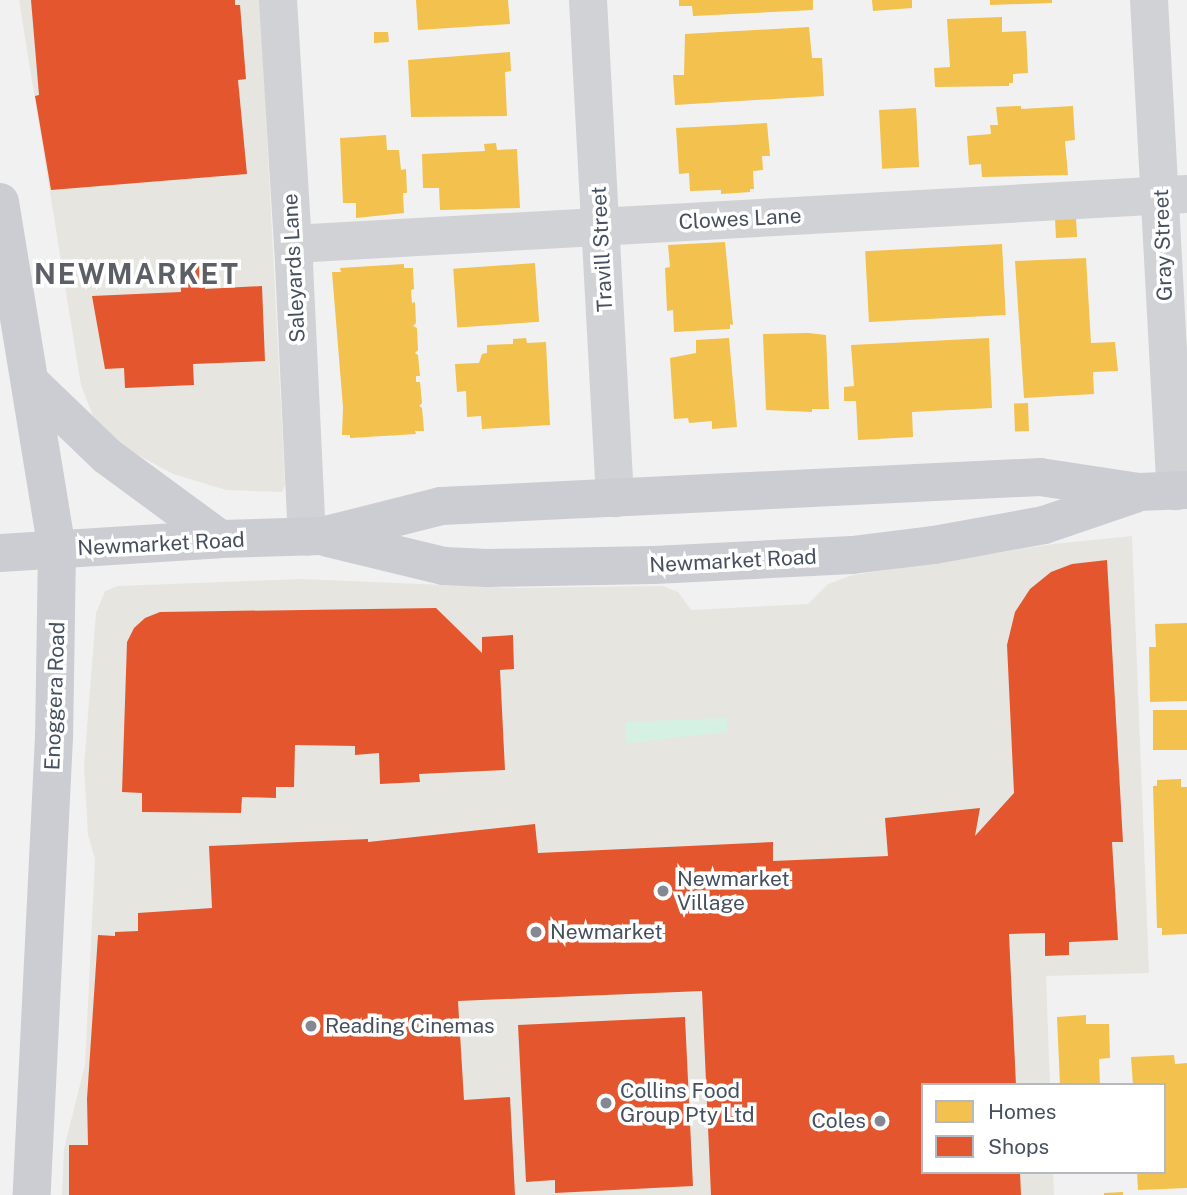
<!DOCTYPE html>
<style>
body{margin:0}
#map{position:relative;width:1187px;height:1195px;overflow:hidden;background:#f2f1f1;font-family:"Public Sans",sans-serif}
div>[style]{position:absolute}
.commercial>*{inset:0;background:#e6e5df}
.green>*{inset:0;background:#d5f1e4}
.homes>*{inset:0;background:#f2c14e;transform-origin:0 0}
.shops>*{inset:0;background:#e4572e}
.minor>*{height:38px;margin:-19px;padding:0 19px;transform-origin:19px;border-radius:19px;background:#d0d2d5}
.major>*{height:38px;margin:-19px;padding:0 19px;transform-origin:19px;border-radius:19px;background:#cbcdd2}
.dots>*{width:19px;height:19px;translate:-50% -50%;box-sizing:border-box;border:4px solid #fff;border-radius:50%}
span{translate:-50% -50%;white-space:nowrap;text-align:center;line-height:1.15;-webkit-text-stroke:7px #fff;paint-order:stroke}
.street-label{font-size:21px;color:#47505f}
.poi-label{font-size:21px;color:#47505f}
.left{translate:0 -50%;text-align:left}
.right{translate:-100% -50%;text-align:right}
.district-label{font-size:28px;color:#5d5f66;font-weight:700;letter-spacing:2px}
.legend{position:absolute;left:921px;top:1083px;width:245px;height:91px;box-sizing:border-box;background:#fff;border:2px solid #b5b9bf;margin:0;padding:9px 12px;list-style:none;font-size:21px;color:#47505f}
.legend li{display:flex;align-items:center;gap:14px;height:35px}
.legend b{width:35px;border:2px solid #b5b9bf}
</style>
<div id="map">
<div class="commercial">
<i style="clip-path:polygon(19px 0,260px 0,285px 485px,282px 492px,226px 490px,173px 474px,127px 449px,93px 416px,81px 385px)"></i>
<i style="clip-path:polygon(1132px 536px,1149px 973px,1046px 976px,1050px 1085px,923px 1085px,923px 1172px,1053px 1172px,1054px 1195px,62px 1195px,64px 1149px,85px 1065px,95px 859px,88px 835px,84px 766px,96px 613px,105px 591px,118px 586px,302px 579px,518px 588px,663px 586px,678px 592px,691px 610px,808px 604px,828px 584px,853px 575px,1053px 544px)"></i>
</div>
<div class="green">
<i style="clip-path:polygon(727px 718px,728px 732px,626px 743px,626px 722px)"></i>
</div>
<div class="homes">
<i style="clip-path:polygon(416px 0,508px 0,510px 24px,418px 30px)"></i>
<i style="clip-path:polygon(679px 0,813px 0,813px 10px,693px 16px,692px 6px,679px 6px)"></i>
<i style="clip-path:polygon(872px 0,912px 0,912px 8px,873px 11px)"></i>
<i style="clip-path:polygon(990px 0,1052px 0,1052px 3px,990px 5px)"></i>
<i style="clip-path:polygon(1002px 17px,1002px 32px,1026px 31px,1028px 73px,1013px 74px,1013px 83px,1009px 83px,1009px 86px,935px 87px,934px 68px,950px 67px,947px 19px)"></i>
<i style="clip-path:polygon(809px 27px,812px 58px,822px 58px,824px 96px,675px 105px,673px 75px,684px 75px,685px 34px)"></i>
<i style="clip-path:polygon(374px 32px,388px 32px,389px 42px,374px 43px)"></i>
<i style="clip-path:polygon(510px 52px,511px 71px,505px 72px,507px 116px,411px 117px,408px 60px)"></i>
<i style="clip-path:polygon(1021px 106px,1021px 109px,1073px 106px,1075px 140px,1065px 141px,1068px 175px,982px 177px,981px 164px,969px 165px,967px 136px,991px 134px,990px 125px,998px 125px,996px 107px)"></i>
<i style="left:916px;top:108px;width:59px;height:37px;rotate:87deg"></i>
<i style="clip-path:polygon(767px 123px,770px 156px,762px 156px,763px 170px,753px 171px,754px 189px,750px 189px,750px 192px,721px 194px,721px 190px,690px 191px,689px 173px,679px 174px,676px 128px)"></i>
<i style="clip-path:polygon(386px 135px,387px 150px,399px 150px,401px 170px,406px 169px,407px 193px,403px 193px,404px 213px,356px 218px,356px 203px,343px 203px,340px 138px)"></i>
<i style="clip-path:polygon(496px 143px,497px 150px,517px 149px,520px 208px,440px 210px,439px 188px,423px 188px,422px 154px,485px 151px,484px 144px)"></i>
<i style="left:1076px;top:218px;width:19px;height:21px;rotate:87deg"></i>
<i style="clip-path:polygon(725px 242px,733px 325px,730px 324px,730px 329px,674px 332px,673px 310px,667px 311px,666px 289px,665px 268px,670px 267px,668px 245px)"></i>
<i style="left:1002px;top:244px;width:71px;height:137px;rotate:87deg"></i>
<i style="clip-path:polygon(1086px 258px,1091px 343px,1115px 342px,1118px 371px,1093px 372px,1094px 394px,1024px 398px,1015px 261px)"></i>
<i style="left:535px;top:263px;width:59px;height:82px;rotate:86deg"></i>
<i style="clip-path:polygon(404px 264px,404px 268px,413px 268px,414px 289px,411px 290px,412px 303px,415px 302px,416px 323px,413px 326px,417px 328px,418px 350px,415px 353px,418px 355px,420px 376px,416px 376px,416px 382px,420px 382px,422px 403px,419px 406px,422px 408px,424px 431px,415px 431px,416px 434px,350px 438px,350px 435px,342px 435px,343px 407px,332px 272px,341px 272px,340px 268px)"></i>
<i style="clip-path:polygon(808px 333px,826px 335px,829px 409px,812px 409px,812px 412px,766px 410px,763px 334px)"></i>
<i style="clip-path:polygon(526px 338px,527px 343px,546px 342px,550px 425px,482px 429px,481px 416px,467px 417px,466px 391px,457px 392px,455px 364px,479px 363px,482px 354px,487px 353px,487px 345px,513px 344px,513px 339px)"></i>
<i style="clip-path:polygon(729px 338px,737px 427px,712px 429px,712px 421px,689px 423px,688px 418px,674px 419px,670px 358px,696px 353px,696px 340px)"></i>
<i style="clip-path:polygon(989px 338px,992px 408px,912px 412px,913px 437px,858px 440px,856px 401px,844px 401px,844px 387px,854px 386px,851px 345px)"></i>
<i style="left:1028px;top:403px;width:28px;height:14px;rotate:88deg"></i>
<i style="clip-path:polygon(1187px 623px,1187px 701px,1150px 702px,1149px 647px,1156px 647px,1155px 624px)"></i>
<i style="left:1153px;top:710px;width:34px;height:40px"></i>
<i style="clip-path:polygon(1181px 779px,1181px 787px,1187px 787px,1187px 934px,1162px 935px,1162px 928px,1157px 928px,1153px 786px,1157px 786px,1157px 780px)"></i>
<i style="clip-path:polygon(1086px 1015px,1086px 1024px,1109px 1024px,1110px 1058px,1099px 1059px,1100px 1085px,1060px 1085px,1057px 1017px)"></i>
<i style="clip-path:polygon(1174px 1055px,1175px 1064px,1187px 1063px,1187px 1188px,1138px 1190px,1137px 1172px,1164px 1172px,1164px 1085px,1133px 1085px,1131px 1057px)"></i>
<i style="clip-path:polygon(1123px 1192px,1123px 1195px,1104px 1195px,1104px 1193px)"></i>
</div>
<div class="shops">
<i style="clip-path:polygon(31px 0,235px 0,235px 5px,240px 5px,246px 79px,238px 80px,247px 174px,51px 190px,35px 96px,39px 95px)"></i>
<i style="clip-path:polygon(204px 265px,205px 289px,262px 286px,265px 361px,193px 364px,194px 385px,125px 388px,124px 368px,105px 369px,92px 296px,181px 292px,180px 266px)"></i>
<i style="clip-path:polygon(1107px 560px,1123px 842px,1112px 842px,1118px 940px,1069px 942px,1069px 955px,1045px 956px,1045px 933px,1009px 934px,1016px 1085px,923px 1085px,923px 1172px,1020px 1172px,1021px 1195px,711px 1195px,702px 991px,458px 1001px,464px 1100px,510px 1097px,515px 1195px,69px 1195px,69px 1145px,88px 1145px,87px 1099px,98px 935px,115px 936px,115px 932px,138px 931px,138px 913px,212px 908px,209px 846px,368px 839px,368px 842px,535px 824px,538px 853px,773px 842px,773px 861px,888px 856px,885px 818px,980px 808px,975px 836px,1014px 793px,1007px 645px,1015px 612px,1030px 589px,1051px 572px,1072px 564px)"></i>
<i style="clip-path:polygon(436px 608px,482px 653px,482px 637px,513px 635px,514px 669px,500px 670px,505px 770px,419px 774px,420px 782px,380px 784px,379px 753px,355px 755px,355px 746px,295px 745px,294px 787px,276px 787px,276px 798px,242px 797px,241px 813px,142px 812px,142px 793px,122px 792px,127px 642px,134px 628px,145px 618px,160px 612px)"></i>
<i style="clip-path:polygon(685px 1017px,693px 1186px,555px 1193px,555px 1180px,526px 1182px,518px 1025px)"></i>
</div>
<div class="minor">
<i style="left:278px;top:0;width:264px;rotate:86.5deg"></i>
<i style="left:294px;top:264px;width:273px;rotate:87.3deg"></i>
<i style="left:588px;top:0;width:499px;rotate:86.9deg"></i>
<i style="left:1149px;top:0;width:492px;rotate:86.9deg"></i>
<i style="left:293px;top:244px;width:895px;rotate:-3.2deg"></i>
</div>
<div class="major">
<i style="left:0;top:202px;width:353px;rotate:80.7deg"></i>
<i style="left:57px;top:550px;width:187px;rotate:90.9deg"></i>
<i style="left:54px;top:737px;width:459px;rotate:92.8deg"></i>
<i style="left:31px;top:383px;width:105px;rotate:43.8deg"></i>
<i style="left:107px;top:456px;width:140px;rotate:36.3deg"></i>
<i style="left:328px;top:538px;width:119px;rotate:13.6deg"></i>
<i style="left:444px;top:566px;width:43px;rotate:2.7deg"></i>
<i style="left:487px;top:568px;width:167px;rotate:-1deg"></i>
<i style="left:654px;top:565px;width:198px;rotate:-2.9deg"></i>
<i style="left:852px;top:555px;width:83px;rotate:-7deg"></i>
<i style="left:934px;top:545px;width:112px;rotate:-10.3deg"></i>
<i style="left:1044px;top:525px;width:96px;rotate:-18.8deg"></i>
<i style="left:0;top:553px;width:220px;rotate:-3.6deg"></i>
<i style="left:220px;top:539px;width:102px;rotate:-1.7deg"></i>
<i style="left:322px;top:536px;width:123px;rotate:-14.1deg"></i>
<i style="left:441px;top:506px;width:600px;rotate:-2.77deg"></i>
<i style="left:1040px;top:477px;width:100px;rotate:8.6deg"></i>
<i style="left:1139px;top:492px;width:48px;rotate:-2.4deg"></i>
</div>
<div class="dots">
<i style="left:663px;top:891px;background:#838892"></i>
<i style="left:536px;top:932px;background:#838892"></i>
<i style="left:311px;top:1026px;background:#838892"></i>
<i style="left:606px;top:1103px;background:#838892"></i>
<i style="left:880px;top:1121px;background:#838892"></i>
</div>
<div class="street-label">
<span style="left:740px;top:219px;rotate:-3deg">Clowes Lane</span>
<span style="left:1163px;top:245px;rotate:-92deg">Gray Street</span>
<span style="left:602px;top:249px;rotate:-93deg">Travill Street</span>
<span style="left:294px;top:268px;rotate:-93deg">Saleyards Lane</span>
<span style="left:161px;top:544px;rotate:-3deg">Newmarket Road</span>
<span style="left:733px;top:561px;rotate:-3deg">Newmarket Road</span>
<span style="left:55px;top:696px;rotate:-88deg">Enoggera Road</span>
</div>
<div class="poi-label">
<span class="left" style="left:677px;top:891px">Newmarket<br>Village</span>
<span class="left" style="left:550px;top:932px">Newmarket</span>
<span class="left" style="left:325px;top:1026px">Reading Cinemas</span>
<span class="left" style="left:620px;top:1103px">Collins Food<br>Group Pty Ltd</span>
<span class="right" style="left:866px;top:1121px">Coles</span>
</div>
<div class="district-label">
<span style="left:137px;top:274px">NEWMARKET</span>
</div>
<ul class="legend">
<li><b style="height:19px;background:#f2c14e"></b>Homes</li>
<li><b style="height:19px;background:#e4572e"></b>Shops</li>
</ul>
</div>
